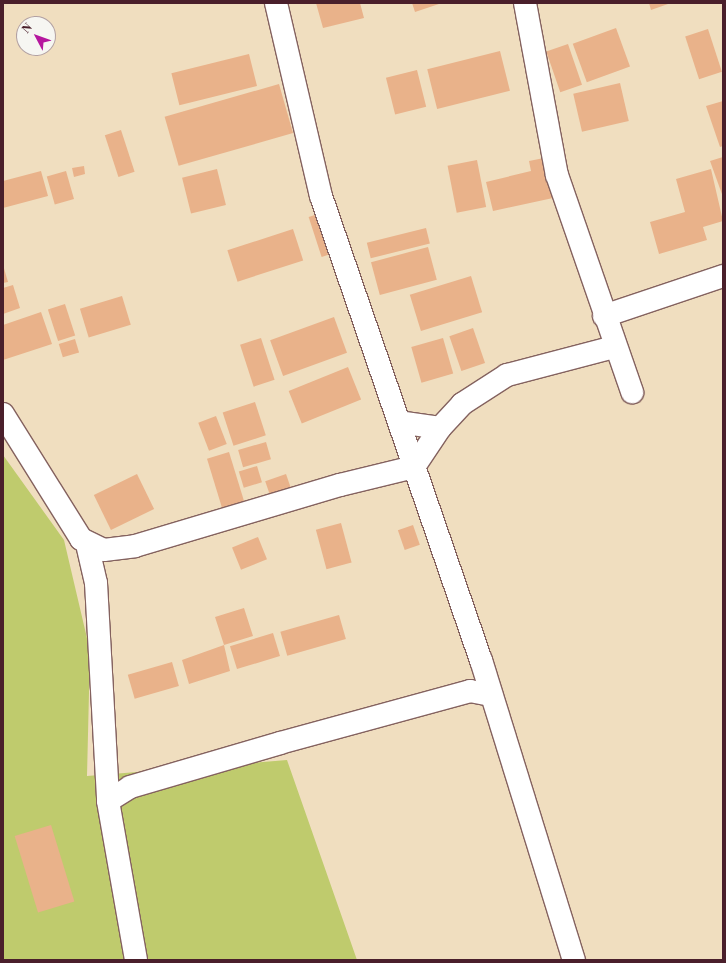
<!DOCTYPE html>
<style>
body{margin:0}
#map{position:relative;width:726px;height:963px;overflow:hidden;background:#f0debf;font-family:"Libre Bodoni",serif}
div>[style]{position:absolute}
.green>*{inset:0;background:#bfcb6d}
.building>*{inset:0;background:#e9b28a;transform-origin:0 0}
.roads{filter:drop-shadow(1px 0 #84625f) drop-shadow(-1px 0 #84625f) drop-shadow(0 1px #84625f) drop-shadow(0 -1px #84625f)}
.minor>*{height:22px;margin:-11px;padding:0 11px;transform-origin:11px;border-radius:11px;background:#fff}
span{translate:-50% -50%;white-space:nowrap;text-align:center;line-height:1.15;-webkit-text-stroke:4px #f6f6f2;paint-order:stroke}
.frame{position:absolute;inset:0;border:4px solid #4a1f2b;pointer-events:none}
.north{position:absolute;left:16px;top:16px;width:40px;height:40px;box-sizing:border-box;background:#f6f6f2;border:1px solid #b1a0a2;border-radius:50%;rotate:311deg;font-size:11px;font-weight:700;line-height:16px;text-align:center;color:#4a1f2b}
.north::after{content:'';display:block;margin:auto;width:14px;height:18px;background:#b5179e;clip-path:polygon(50% 0,100% 100%,50% 72%,0 100%)}
</style>
<div id="map">
<div class="green">
<i style="clip-path:polygon(3px 455px,64px 540px,90px 651px,87px 776px,287px 760px,357px 960px,3px 960px)"></i>
</div>
<div class="building">
<i style="clip-path:polygon(316px 3px,360px 3px,364px 18px,323px 28px)"></i>
<i style="clip-path:polygon(412px 3px,442px 3px,415px 12px)"></i>
<i style="clip-path:polygon(649px 3px,667px 3px,668px 4px,651px 10px)"></i>
<i style="left:616px;top:28px;width:41px;height:46px;rotate:70deg"></i>
<i style="left:708px;top:29px;width:45px;height:24px;rotate:72deg"></i>
<i style="left:568px;top:44px;width:43px;height:23px;rotate:71deg"></i>
<i style="left:500px;top:51px;width:41px;height:75px;rotate:76deg"></i>
<i style="left:249px;top:54px;width:33px;height:80px;rotate:76deg"></i>
<i style="left:417px;top:70px;width:38px;height:32px;rotate:76deg"></i>
<i style="left:620px;top:83px;width:39px;height:48px;rotate:77deg"></i>
<i style="left:279px;top:84px;width:51px;height:119px;rotate:74deg"></i>
<i style="clip-path:polygon(723px 101px,723px 146px,720px 147px,706px 106px)"></i>
<i style="left:121px;top:130px;width:44px;height:17px;rotate:72deg"></i>
<i style="clip-path:polygon(723px 157px,723px 197px,710px 161px)"></i>
<i style="clip-path:polygon(544px 158px,553px 198px,493px 211px,486px 182px,531px 171px,529px 161px)"></i>
<i style="left:477px;top:160px;width:48px;height:30px;rotate:79deg"></i>
<i style="clip-path:polygon(84px 166px,85px 174px,74px 177px,72px 168px)"></i>
<i style="left:217px;top:169px;width:37px;height:36px;rotate:76deg"></i>
<i style="clip-path:polygon(711px 169px,723px 221px,703px 227px,707px 240px,659px 254px,650px 222px,685px 212px,676px 179px)"></i>
<i style="clip-path:polygon(41px 171px,48px 196px,3px 208px,3px 181px)"></i>
<i style="left:66px;top:171px;width:29px;height:20px;rotate:74deg"></i>
<i style="left:321px;top:213px;width:42px;height:13px;rotate:72deg"></i>
<i style="left:426px;top:228px;width:16px;height:61px;rotate:76deg"></i>
<i style="left:293px;top:229px;width:33px;height:69px;rotate:72deg"></i>
<i style="left:428px;top:247px;width:34px;height:59px;rotate:75deg"></i>
<i style="clip-path:polygon(3px 265px,8px 282px,3px 283px)"></i>
<i style="left:471px;top:276px;width:38px;height:64px;rotate:73deg"></i>
<i style="clip-path:polygon(13px 285px,20px 308px,3px 314px,3px 288px)"></i>
<i style="left:122px;top:296px;width:30px;height:44px;rotate:73deg"></i>
<i style="left:65px;top:304px;width:33px;height:18px;rotate:72deg"></i>
<i style="clip-path:polygon(41px 312px,52px 344px,3px 360px,3px 325px)"></i>
<i style="left:334px;top:317px;width:38px;height:68px;rotate:70deg"></i>
<i style="left:473px;top:328px;width:37px;height:25px;rotate:71deg"></i>
<i style="left:261px;top:338px;width:44px;height:22px;rotate:72deg"></i>
<i style="left:443px;top:338px;width:37px;height:33px;rotate:74deg"></i>
<i style="left:75px;top:339px;width:14px;height:17px;rotate:73deg"></i>
<i style="left:348px;top:367px;width:35px;height:64px;rotate:68deg"></i>
<i style="left:255px;top:402px;width:35px;height:34px;rotate:72deg"></i>
<i style="left:216px;top:416px;width:30px;height:19px;rotate:69deg"></i>
<i style="left:266px;top:442px;width:18px;height:29px;rotate:74deg"></i>
<i style="left:229px;top:452px;width:55px;height:23px;rotate:73deg"></i>
<i style="left:257px;top:466px;width:17px;height:19px;rotate:73deg"></i>
<i style="left:137px;top:474px;width:39px;height:48px;rotate:64deg"></i>
<i style="left:286px;top:474px;width:18px;height:22px;rotate:71deg"></i>
<i style="left:341px;top:523px;width:41px;height:26px;rotate:75deg"></i>
<i style="left:413px;top:525px;width:21px;height:16px;rotate:71deg"></i>
<i style="left:258px;top:537px;width:24px;height:28px;rotate:68deg"></i>
<i style="clip-path:polygon(244px 608px,253px 636px,224px 645px,230px 671px,189px 684px,182px 660px,224px 645px,215px 617px)"></i>
<i style="left:339px;top:615px;width:25px;height:61px;rotate:74deg"></i>
<i style="left:273px;top:633px;width:24px;height:45px;rotate:73deg"></i>
<i style="left:172px;top:662px;width:25px;height:46px;rotate:74deg"></i>
<i style="left:51px;top:825px;width:80px;height:38px;rotate:73deg"></i>
</div>
<div class="roads">
<div class="minor">
<i style="left:276px;top:3px;width:198px;rotate:76.9deg"></i>
<i style="left:321px;top:196px;width:491px;rotate:71deg"></i>
<i style="left:481px;top:660px;width:314px;rotate:72.8deg"></i>
<i style="left:525px;top:3px;width:175px;rotate:79.5deg"></i>
<i style="left:557px;top:175px;width:230px;rotate:70.9deg"></i>
<i style="left:604px;top:316px;width:126px;rotate:-18.6deg"></i>
<i style="left:3px;top:414px;width:147px;rotate:58deg"></i>
<i style="left:81px;top:539px;width:25px;rotate:26deg"></i>
<i style="left:104px;top:550px;width:31px;rotate:-7deg"></i>
<i style="left:135px;top:546px;width:214px;rotate:-16.6deg"></i>
<i style="left:340px;top:485px;width:76px;rotate:-13.7deg"></i>
<i style="left:414px;top:467px;width:47px;rotate:-56.3deg"></i>
<i style="left:440px;top:428px;width:41px;rotate:-171.7deg"></i>
<i style="left:440px;top:428px;width:33px;rotate:-47deg"></i>
<i style="left:462px;top:404px;width:54px;rotate:-32.8deg"></i>
<i style="left:507px;top:375px;width:111px;rotate:-14.7deg"></i>
<i style="left:87px;top:544px;width:40px;rotate:77deg"></i>
<i style="left:96px;top:583px;width:218px;rotate:86.8deg"></i>
<i style="left:108px;top:801px;width:161px;rotate:80deg"></i>
<i style="left:108px;top:801px;width:26px;rotate:-32deg"></i>
<i style="left:130px;top:787px;width:156px;rotate:-16.3deg"></i>
<i style="left:280px;top:743px;width:197px;rotate:-15.3deg"></i>
<i style="left:470px;top:691px;width:21px;rotate:11deg"></i>
</div>
</div>
<div class="frame"></div>
<div class="north">N</div>
</div>
